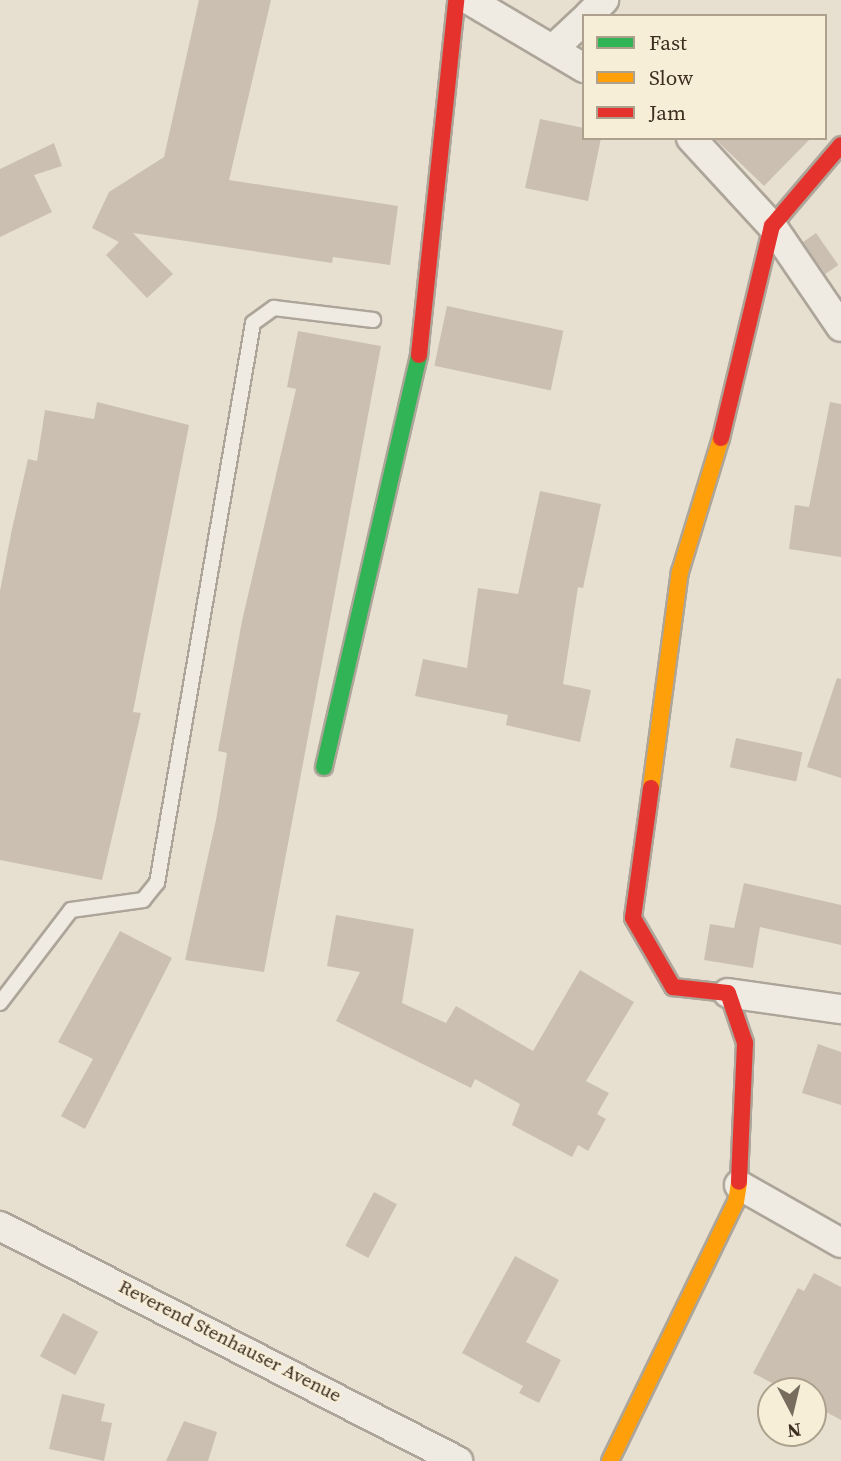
<!DOCTYPE html>
<style>
body{margin:0}
#map{position:relative;width:841px;height:1461px;overflow:hidden;background:#e7e0d1;font-family:"Source Serif 4",serif}
div>[style]{position:absolute}
.building>*{inset:0;background:#cbbfb2;transform-origin:0 0}
.roads{filter:drop-shadow(2px 0 #ada599) drop-shadow(-2px 0 #ada599) drop-shadow(0 2px #ada599) drop-shadow(0 -2px #ada599)}
.lane>*{height:14px;margin:-7px;padding:0 7px;transform-origin:7px;border-radius:7px;background:#efebe3}
.street>*{height:28px;margin:-14px;padding:0 14px;transform-origin:14px;border-radius:14px;background:#efebe3}
.fast>*{height:16px;margin:-8px;padding:0 8px;transform-origin:8px;border-radius:8px;background:#30b455}
.slow>*{height:16px;margin:-8px;padding:0 8px;transform-origin:8px;border-radius:8px;background:#ff9f0a}
.jam>*{height:16px;margin:-8px;padding:0 8px;transform-origin:8px;border-radius:8px;background:#e5322d}
span{translate:-50% -50%;white-space:nowrap;text-align:center;line-height:1.15;-webkit-text-stroke:5px #f7eed8;paint-order:stroke}
.street-label{font-size:19px;color:#3d2e20}
.legend{position:absolute;left:582px;top:14px;width:245px;height:126px;box-sizing:border-box;background:#f7eed8;border:2px solid #ada18e;margin:0;padding:9px 12px;list-style:none;font-size:21px;color:#3d2e20}
.legend li{display:flex;align-items:center;gap:14px;height:35px}
.legend b{width:35px;border:2px solid #ada18e}
.north{position:absolute;left:757px;top:1377px;width:70px;height:70px;box-sizing:border-box;background:#f7eed8;border:2px solid #ada18e;border-radius:50%;rotate:173deg;font-size:19px;font-weight:700;line-height:28px;text-align:center;color:#3d2e20}
.north::after{content:'';display:block;margin:auto;width:24px;height:32px;background:#786c5e;clip-path:polygon(50% 0,100% 100%,50% 72%,0 100%)}
</style>
<div id="map">
<div class="building">
<i style="clip-path:polygon(199px 0,271px 0,229px 180px,398px 206px,390px 265px,333px 257px,332px 263px,133px 233px,173px 274px,147px 298px,106px 255px,119px 242px,92px 228px,109px 192px,164px 157px)"></i>
<i style="clip-path:polygon(540px 119px,584px 128px,584px 138px,601px 138px,588px 201px,525px 188px)"></i>
<i style="clip-path:polygon(714px 138px,811px 138px,764px 186px)"></i>
<i style="clip-path:polygon(54px 143px,62px 166px,34px 175px,52px 212px,0 237px,0 169px)"></i>
<i style="left:816px;top:233px;width:39px;height:16px;rotate:55deg"></i>
<i style="left:447px;top:306px;width:119px;height:61px;rotate:12deg"></i>
<i style="clip-path:polygon(298px 331px,381px 346px,264px 972px,185px 960px,216px 820px,227px 753px,218px 751px,242px 621px,296px 389px,287px 387px)"></i>
<i style="clip-path:polygon(97px 402px,189px 425px,133px 712px,141px 713px,102px 880px,0 860px,0 591px,12px 529px,28px 459px,37px 461px,45px 410px,94px 419px)"></i>
<i style="clip-path:polygon(830px 402px,841px 404px,841px 557px,789px 549px,795px 505px,809px 507px)"></i>
<i style="clip-path:polygon(540px 491px,601px 504px,583px 588px,578px 587px,563px 684px,591px 690px,580px 742px,506px 725px,508px 715px,415px 696px,423px 659px,467px 668px,478px 588px,518px 594px)"></i>
<i style="clip-path:polygon(837px 678px,841px 679px,841px 778px,807px 767px)"></i>
<i style="left:736px;top:738px;width:68px;height:30px;rotate:12deg"></i>
<i style="clip-path:polygon(744px 883px,841px 905px,841px 945px,760px 927px,753px 968px,704px 960px,710px 924px,734px 928px)"></i>
<i style="clip-path:polygon(336px 915px,414px 929px,402px 1003px,446px 1023px,456px 1006px,533px 1051px,580px 970px,634px 1002px,586px 1081px,609px 1093px,597px 1114px,606px 1119px,588px 1151px,578px 1145px,572px 1157px,512px 1125px,520px 1104px,475px 1079px,471px 1088px,336px 1021px,360px 972px,327px 966px)"></i>
<i style="clip-path:polygon(120px 931px,172px 958px,85px 1129px,61px 1116px,93px 1059px,58px 1042px)"></i>
<i style="clip-path:polygon(818px 1044px,841px 1052px,841px 1105px,802px 1093px)"></i>
<i style="left:374px;top:1192px;width:26px;height:61px;rotate:28deg"></i>
<i style="clip-path:polygon(515px 1256px,559px 1280px,526px 1342px,561px 1360px,539px 1403px,519px 1393px,523px 1386px,462px 1353px)"></i>
<i style="clip-path:polygon(814px 1273px,841px 1287px,841px 1420px,813px 1405px,813px 1391px,787px 1391px,753px 1373px,798px 1288px,804px 1291px)"></i>
<i style="left:63px;top:1313px;width:40px;height:49px;rotate:28deg"></i>
<i style="clip-path:polygon(62px 1394px,105px 1404px,101px 1421px,112px 1423px,104px 1461px,49px 1449px)"></i>
<i style="clip-path:polygon(184px 1421px,217px 1432px,208px 1461px,166px 1461px)"></i>
</div>
<div class="roads">
<div class="lane">
<i style="left:0;top:1003px;width:117px;rotate:-52.6deg"></i>
<i style="left:71px;top:910px;width:73px;rotate:-7.9deg"></i>
<i style="left:143px;top:900px;width:22px;rotate:-51deg"></i>
<i style="left:157px;top:883px;width:568px;rotate:-80.27deg"></i>
<i style="left:253px;top:323px;width:26px;rotate:-36deg"></i>
<i style="left:274px;top:308px;width:100px;rotate:6.9deg"></i>
</div>
<div class="street">
<i style="left:469px;top:0;width:134px;rotate:30.6deg"></i>
<i style="left:588px;top:16px;width:23px;rotate:-45deg"></i>
<i style="left:554px;top:48px;width:41px;rotate:-43deg"></i>
<i style="left:691px;top:138px;width:120px;rotate:47.4deg"></i>
<i style="left:772px;top:226px;width:122px;rotate:55.7deg"></i>
<i style="left:728px;top:993px;width:114px;rotate:8.1deg"></i>
<i style="left:739px;top:1185px;width:117px;rotate:29.6deg"></i>
<i style="left:0;top:1226px;width:515px;rotate:27.16deg"></i>
</div>
<div class="fast">
<i style="left:324px;top:767px;width:423px;rotate:-77deg"></i>
</div>
<div class="slow">
<i style="left:651px;top:788px;width:218px;rotate:-82.4deg"></i>
<i style="left:680px;top:572px;width:140px;rotate:-73deg"></i>
<i style="left:610px;top:1461px;width:288px;rotate:-64.1deg"></i>
<i style="left:736px;top:1202px;width:20px;rotate:-81deg"></i>
</div>
<div class="jam">
<i style="left:419px;top:355px;width:357px;rotate:-84deg"></i>
<i style="left:721px;top:438px;width:218px;rotate:-76.5deg"></i>
<i style="left:772px;top:226px;width:106px;rotate:-49.6deg"></i>
<i style="left:651px;top:788px;width:131px;rotate:97.9deg"></i>
<i style="left:633px;top:918px;width:80px;rotate:59.9deg"></i>
<i style="left:673px;top:987px;width:55px;rotate:6.2deg"></i>
<i style="left:728px;top:993px;width:53px;rotate:71.2deg"></i>
<i style="left:745px;top:1043px;width:139px;rotate:92.5deg"></i>
</div>
</div>
<div class="street-label">
<span style="left:230px;top:1341px;rotate:27deg">Reverend Stenhauser Avenue</span>
</div>
<ul class="legend">
<li><b style="height:9px;background:#30b455"></b>Fast</li>
<li><b style="height:9px;background:#ff9f0a"></b>Slow</li>
<li><b style="height:9px;background:#e5322d"></b>Jam</li>
</ul>
<div class="north">N</div>
</div>
